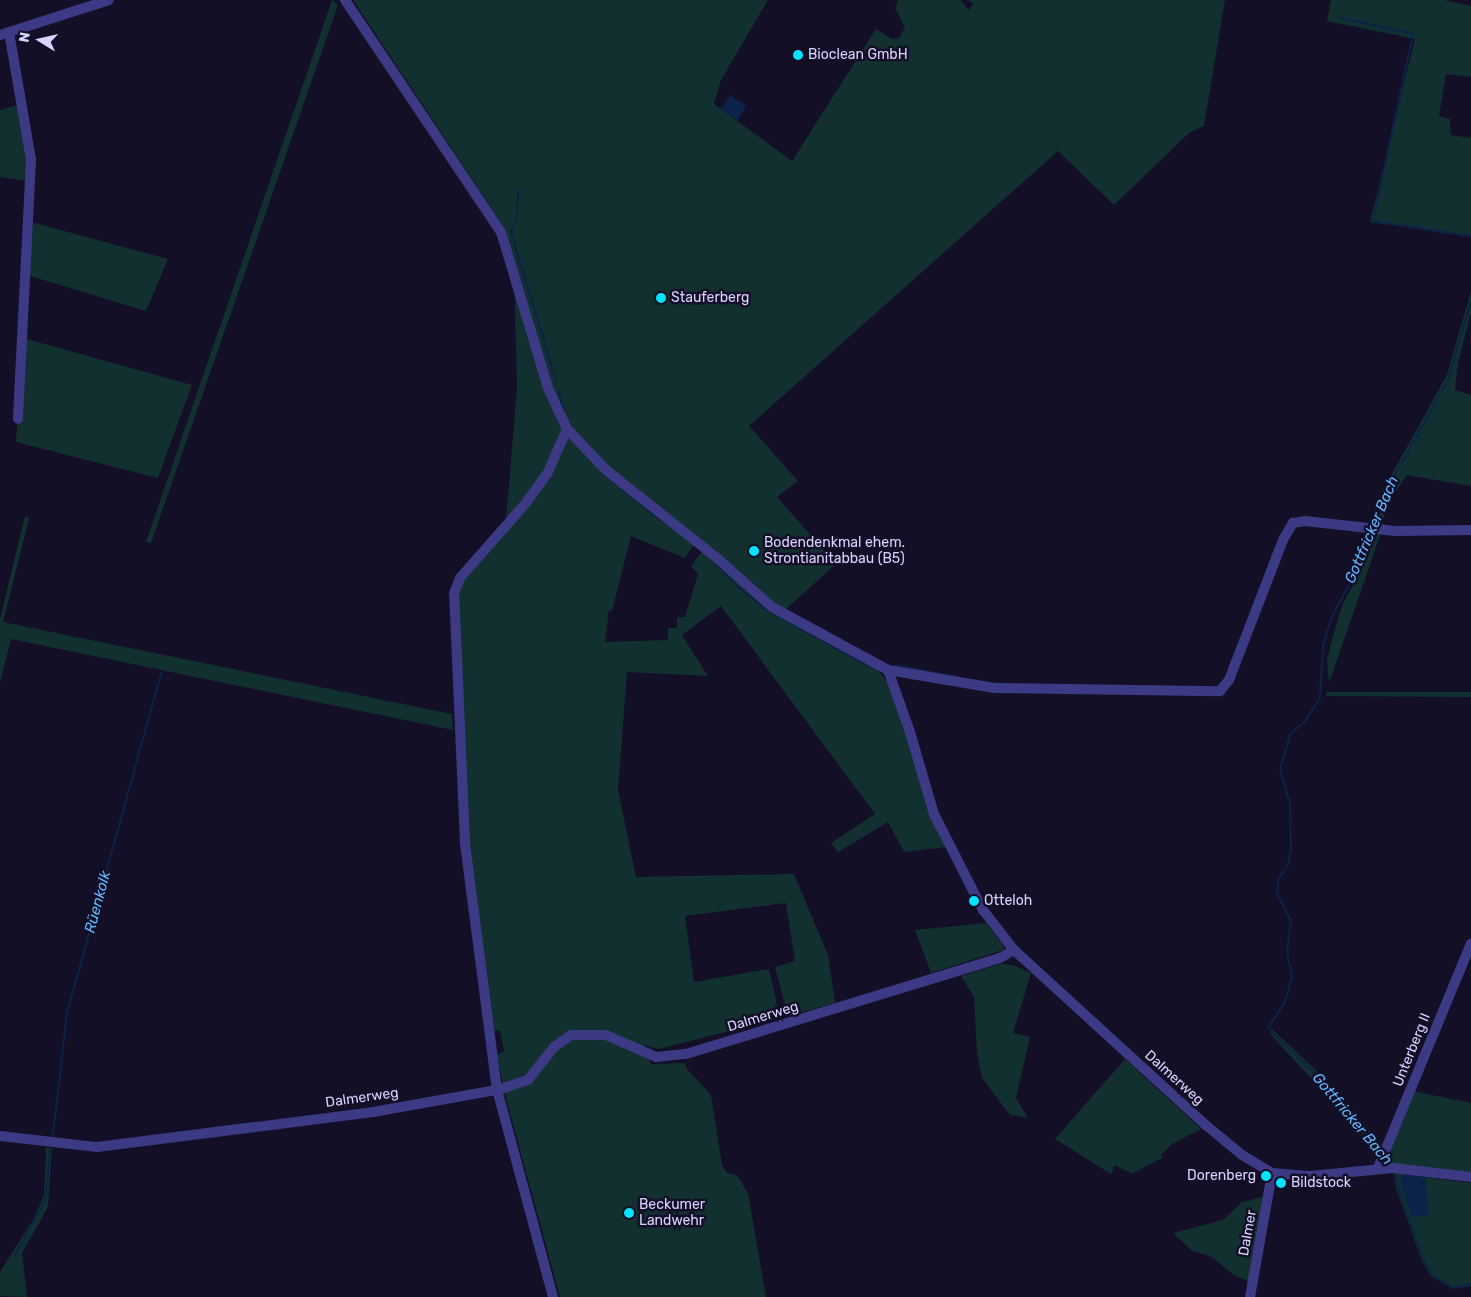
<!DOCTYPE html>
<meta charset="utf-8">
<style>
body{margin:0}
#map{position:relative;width:1471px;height:1297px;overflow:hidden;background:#130f26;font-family:Rubik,sans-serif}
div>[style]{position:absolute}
.green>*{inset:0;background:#12302f}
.water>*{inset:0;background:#0c2248;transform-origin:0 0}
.stream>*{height:2px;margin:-1px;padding:0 1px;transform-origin:1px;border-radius:1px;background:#0c2248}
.minor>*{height:10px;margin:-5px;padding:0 5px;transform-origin:5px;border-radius:5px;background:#3d3a85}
.dots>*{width:14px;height:14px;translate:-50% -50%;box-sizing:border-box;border:2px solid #130f26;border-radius:50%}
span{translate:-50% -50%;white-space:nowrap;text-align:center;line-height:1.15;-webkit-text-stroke:5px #130f26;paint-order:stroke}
.poi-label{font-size:14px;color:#d9d4ff}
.left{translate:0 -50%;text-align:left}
.right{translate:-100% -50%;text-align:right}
.street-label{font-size:14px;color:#d9d4ff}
.water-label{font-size:15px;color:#62b6ff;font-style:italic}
.north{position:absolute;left:15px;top:15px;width:50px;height:50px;-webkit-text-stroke:4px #130f26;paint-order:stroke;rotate:280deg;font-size:14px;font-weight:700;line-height:20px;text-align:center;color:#d9d4ff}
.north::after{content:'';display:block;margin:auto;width:18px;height:22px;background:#d9d4ff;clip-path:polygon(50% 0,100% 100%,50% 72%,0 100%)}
</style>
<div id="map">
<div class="green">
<i style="clip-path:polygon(332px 0,338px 5px,151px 543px,146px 542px)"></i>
<i style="clip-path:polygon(353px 0,768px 0,721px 80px,714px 104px,792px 161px,876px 29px,892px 39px,899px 38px,905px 27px,895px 8px,898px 0,960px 0,969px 10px,973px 4px,968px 0,1225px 0,1204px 126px,1189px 133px,1114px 205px,1058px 151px,749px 426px,798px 481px,777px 497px,836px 564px,785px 610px,747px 582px,716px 550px,653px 506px,646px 510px,694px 544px,685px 558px,631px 536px,612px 611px,609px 610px,605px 642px,668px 640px,668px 628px,677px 628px,677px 617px,685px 617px,698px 574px,691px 566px,703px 550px,753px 596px,879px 671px,888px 683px,947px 847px,904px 852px,888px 822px,838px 852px,831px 843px,875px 814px,721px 606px,682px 635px,708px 676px,627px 672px,618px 790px,636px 877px,794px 874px,828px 955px,835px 1003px,788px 1016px,775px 967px,795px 961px,786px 903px,685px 916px,694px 982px,769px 969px,780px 1018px,659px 1049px,644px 1045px,651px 1064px,685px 1063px,687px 1069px,711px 1095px,722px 1165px,727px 1173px,737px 1175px,748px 1193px,766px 1297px,560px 1297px,504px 1091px,497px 1054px,504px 1052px,500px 1030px,492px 1031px,467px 842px,457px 593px,463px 578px,505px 533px,517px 388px,514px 269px,506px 230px)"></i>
<i style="clip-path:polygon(1331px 0,1444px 0,1471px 6px,1471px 77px,1446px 74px,1439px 116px,1450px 119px,1451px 135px,1471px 138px,1471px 237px,1370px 222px,1415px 39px,1327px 21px)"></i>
<i style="clip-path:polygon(21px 104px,28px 181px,0 177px,0 110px)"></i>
<i style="clip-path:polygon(31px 222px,168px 259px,146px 311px,27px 275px)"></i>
<i style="clip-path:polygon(1471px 291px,1471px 312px,1458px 363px,1455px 390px,1471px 395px,1471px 486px,1407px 475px,1387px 504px,1382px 526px,1369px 526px,1382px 492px,1447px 375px)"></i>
<i style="clip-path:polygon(23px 338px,192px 385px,158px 478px,16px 442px)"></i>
<i style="clip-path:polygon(25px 516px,29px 518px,3px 622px,452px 714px,453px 730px,11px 639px,0 683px,0 619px)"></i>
<i style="clip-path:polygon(1374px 533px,1381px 533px,1329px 683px,1327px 660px,1334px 632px,1343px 603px,1361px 571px)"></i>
<i style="clip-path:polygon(1326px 692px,1471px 692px,1471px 697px,1326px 696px)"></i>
<i style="clip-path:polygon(986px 923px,1004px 946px,1003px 950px,931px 973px,915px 930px)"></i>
<i style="clip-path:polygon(1001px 964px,1013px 965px,1031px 973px,1013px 1033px,1030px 1037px,1016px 1098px,1028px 1118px,1010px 1115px,982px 1078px,977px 1052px,974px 997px,961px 976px)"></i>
<i style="clip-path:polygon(1271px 1028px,1325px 1079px,1383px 1146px,1382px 1155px,1271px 1035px)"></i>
<i style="clip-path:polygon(1125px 1059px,1201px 1129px,1172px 1144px,1161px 1155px,1162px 1158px,1132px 1174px,1115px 1165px,1111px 1174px,1055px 1139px)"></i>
<i style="clip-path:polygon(1412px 1091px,1471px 1103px,1471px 1173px,1387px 1164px,1385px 1161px)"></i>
<i style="clip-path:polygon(46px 1148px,52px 1148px,48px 1207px,22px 1253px,27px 1297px,0 1296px,0 1272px,33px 1220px,44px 1196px)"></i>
<i style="clip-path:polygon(evenodd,1394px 1173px,1471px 1183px,1471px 1286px,1453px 1289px,1431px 1276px,1422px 1261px,1396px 1188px,1394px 1173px,1401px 1186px,1429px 1214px,1412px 1216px,1401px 1186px)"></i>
<i style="clip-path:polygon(1266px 1196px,1249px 1282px,1234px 1275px,1212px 1257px,1191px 1250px,1173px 1233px,1223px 1220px,1242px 1202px)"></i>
</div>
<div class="water">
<i style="left:730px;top:95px;width:20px;height:17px;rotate:33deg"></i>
<i style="clip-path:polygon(1401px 1174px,1425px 1176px,1429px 1214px,1412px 1217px,1401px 1186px)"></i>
</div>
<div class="stream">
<i style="left:1341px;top:18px;width:74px;rotate:12.5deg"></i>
<i style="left:1413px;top:34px;width:191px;rotate:102.1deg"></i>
<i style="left:1373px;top:221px;width:99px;rotate:8.7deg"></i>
<i style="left:518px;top:189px;width:26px;rotate:92deg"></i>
<i style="left:517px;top:215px;width:18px;rotate:109deg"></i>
<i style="left:511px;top:232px;width:155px;rotate:73.1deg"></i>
<i style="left:558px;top:390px;width:23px;rotate:75deg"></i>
<i style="left:602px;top:473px;width:68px;rotate:38.4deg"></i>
<i style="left:1374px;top:524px;width:36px;rotate:-69deg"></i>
<i style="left:1387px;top:490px;width:126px;rotate:-61deg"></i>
<i style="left:1448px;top:380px;width:82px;rotate:-73.8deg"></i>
<i style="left:1372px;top:531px;width:43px;rotate:110.6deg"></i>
<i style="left:1357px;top:571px;width:51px;rotate:119.1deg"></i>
<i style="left:1332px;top:616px;width:31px;rotate:107deg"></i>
<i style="left:1323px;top:646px;width:51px;rotate:93.4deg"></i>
<i style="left:1320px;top:697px;width:26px;rotate:121deg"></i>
<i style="left:1307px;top:719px;width:23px;rotate:137deg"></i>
<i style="left:1290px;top:735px;width:35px;rotate:106deg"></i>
<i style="left:1280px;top:769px;width:35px;rotate:74deg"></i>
<i style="left:1290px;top:803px;width:45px;rotate:88.7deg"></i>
<i style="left:1291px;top:848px;width:17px;rotate:100deg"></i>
<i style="left:1288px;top:865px;width:18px;rotate:124deg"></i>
<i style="left:1278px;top:880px;width:13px;rotate:94deg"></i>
<i style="left:1277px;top:893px;width:30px;rotate:63deg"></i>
<i style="left:1291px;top:920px;width:31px;rotate:97deg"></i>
<i style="left:1287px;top:951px;width:26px;rotate:79deg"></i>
<i style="left:1292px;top:977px;width:26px;rotate:106deg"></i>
<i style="left:1285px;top:1002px;width:31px;rotate:123deg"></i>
<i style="left:1268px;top:1028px;width:82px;rotate:44deg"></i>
<i style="left:1327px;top:1085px;width:85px;rotate:50.3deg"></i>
<i style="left:715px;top:563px;width:25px;rotate:48deg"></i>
<i style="left:732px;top:582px;width:47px;rotate:38.1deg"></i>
<i style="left:769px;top:611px;width:115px;rotate:29deg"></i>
<i style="left:895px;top:665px;width:63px;rotate:11deg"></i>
<i style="left:53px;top:1135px;width:123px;rotate:-83.5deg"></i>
<i style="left:67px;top:1013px;width:353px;rotate:-74.5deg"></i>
<i style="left:1396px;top:1173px;width:15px;rotate:82deg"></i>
<i style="left:1398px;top:1188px;width:77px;rotate:70.4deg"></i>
<i style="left:1424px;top:1261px;width:17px;rotate:59deg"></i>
<i style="left:1433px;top:1276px;width:23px;rotate:31deg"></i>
<i style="left:1453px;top:1288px;width:18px;rotate:-13deg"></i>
<i style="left:15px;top:1256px;width:65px;rotate:-61.5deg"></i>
<i style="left:46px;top:1199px;width:51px;rotate:-85.5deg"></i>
</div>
<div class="minor">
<i style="left:345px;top:0;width:280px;rotate:56.1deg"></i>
<i style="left:501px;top:232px;width:163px;rotate:73.2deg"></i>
<i style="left:548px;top:388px;width:45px;rotate:65.1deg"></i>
<i style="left:567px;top:429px;width:57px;rotate:46.4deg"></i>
<i style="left:606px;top:470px;width:142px;rotate:38.4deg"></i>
<i style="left:717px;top:558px;width:74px;rotate:41.7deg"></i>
<i style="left:772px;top:607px;width:132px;rotate:28.5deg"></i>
<i style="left:888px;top:670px;width:108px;rotate:9.6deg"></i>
<i style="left:994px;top:688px;width:226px;rotate:0.8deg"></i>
<i style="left:1220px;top:691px;width:14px;rotate:-51deg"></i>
<i style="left:1229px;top:680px;width:150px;rotate:-68.9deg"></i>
<i style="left:1283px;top:540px;width:20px;rotate:-60deg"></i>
<i style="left:1293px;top:523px;width:12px;rotate:-9deg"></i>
<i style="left:1305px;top:521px;width:91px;rotate:6.3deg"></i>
<i style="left:1395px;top:531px;width:76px;rotate:-0.8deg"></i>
<i style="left:9px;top:32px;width:130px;rotate:80.2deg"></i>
<i style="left:31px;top:160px;width:259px;rotate:92.9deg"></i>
<i style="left:0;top:35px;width:114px;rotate:-17.8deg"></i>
<i style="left:888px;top:670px;width:66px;rotate:70.5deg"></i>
<i style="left:910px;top:732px;width:85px;rotate:73.7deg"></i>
<i style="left:934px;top:814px;width:108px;rotate:63deg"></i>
<i style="left:983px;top:910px;width:51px;rotate:52.2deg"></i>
<i style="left:1014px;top:950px;width:261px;rotate:42.4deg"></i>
<i style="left:1207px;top:1126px;width:45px;rotate:39.6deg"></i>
<i style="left:1242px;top:1155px;width:35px;rotate:31deg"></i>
<i style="left:1272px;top:1173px;width:38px;rotate:5deg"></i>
<i style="left:1310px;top:1176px;width:83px;rotate:-5.5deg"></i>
<i style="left:1393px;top:1168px;width:79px;rotate:6.6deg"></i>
<i style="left:0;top:1136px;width:98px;rotate:6.5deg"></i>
<i style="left:97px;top:1147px;width:278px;rotate:-7.2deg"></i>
<i style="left:373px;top:1112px;width:126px;rotate:-10.1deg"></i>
<i style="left:497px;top:1090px;width:33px;rotate:-18deg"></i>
<i style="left:528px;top:1080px;width:42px;rotate:-51.8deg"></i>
<i style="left:554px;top:1047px;width:21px;rotate:-35deg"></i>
<i style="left:571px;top:1035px;width:35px"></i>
<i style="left:606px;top:1035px;width:55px;rotate:23.7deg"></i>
<i style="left:656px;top:1057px;width:30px;rotate:-6deg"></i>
<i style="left:686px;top:1054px;width:328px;rotate:-17deg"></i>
<i style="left:1000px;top:958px;width:16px;rotate:-30deg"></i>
<i style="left:1378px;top:1168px;width:243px;rotate:-67.5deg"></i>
<i style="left:553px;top:1297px;width:214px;rotate:-105.1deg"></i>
<i style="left:497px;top:1090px;width:250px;rotate:-97.4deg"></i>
<i style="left:465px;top:842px;width:249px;rotate:-92.5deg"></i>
<i style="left:454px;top:593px;width:16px;rotate:-68deg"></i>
<i style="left:460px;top:578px;width:98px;rotate:-48.7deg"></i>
<i style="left:525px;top:504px;width:39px;rotate:-54deg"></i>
<i style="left:548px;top:472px;width:47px;rotate:-66.2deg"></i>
<i style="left:1250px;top:1297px;width:126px;rotate:-79.9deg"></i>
</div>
<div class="dots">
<i style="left:798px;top:55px;background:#00e5ff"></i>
<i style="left:661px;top:298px;background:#00e5ff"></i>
<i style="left:754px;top:551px;background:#00e5ff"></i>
<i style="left:974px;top:901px;background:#00e5ff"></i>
<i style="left:1266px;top:1176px;background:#00e5ff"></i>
<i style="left:1281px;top:1183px;background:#00e5ff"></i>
<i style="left:629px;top:1213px;background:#00e5ff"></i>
</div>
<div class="poi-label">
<span class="left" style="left:808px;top:55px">Bioclean GmbH</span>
<span class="left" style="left:671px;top:298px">Stauferberg</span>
<span class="left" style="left:764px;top:551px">Bodendenkmal ehem.<br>Strontianitabbau (B5)</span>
<span class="left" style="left:984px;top:901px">Otteloh</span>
<span class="right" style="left:1256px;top:1176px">Dorenberg</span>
<span class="left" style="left:1291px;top:1183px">Bildstock</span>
<span class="left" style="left:639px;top:1213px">Beckumer<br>Landwehr</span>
</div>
<div class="street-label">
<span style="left:763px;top:1017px;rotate:-17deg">Dalmerweg</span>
<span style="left:1412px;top:1050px;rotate:-68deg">Unterberg II</span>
<span style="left:1174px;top:1078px;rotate:42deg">Dalmerweg</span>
<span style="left:362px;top:1098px;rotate:-8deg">Dalmerweg</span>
<span style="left:1248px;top:1233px;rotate:-80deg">Dalmer</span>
</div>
<div class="water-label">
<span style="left:1372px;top:530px;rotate:-67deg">Gottfricker Bach</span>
<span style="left:98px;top:902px;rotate:-75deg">Rüenkolk</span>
<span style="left:1352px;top:1119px;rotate:50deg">Gottfricker Bach</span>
</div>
<div class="north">N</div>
</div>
